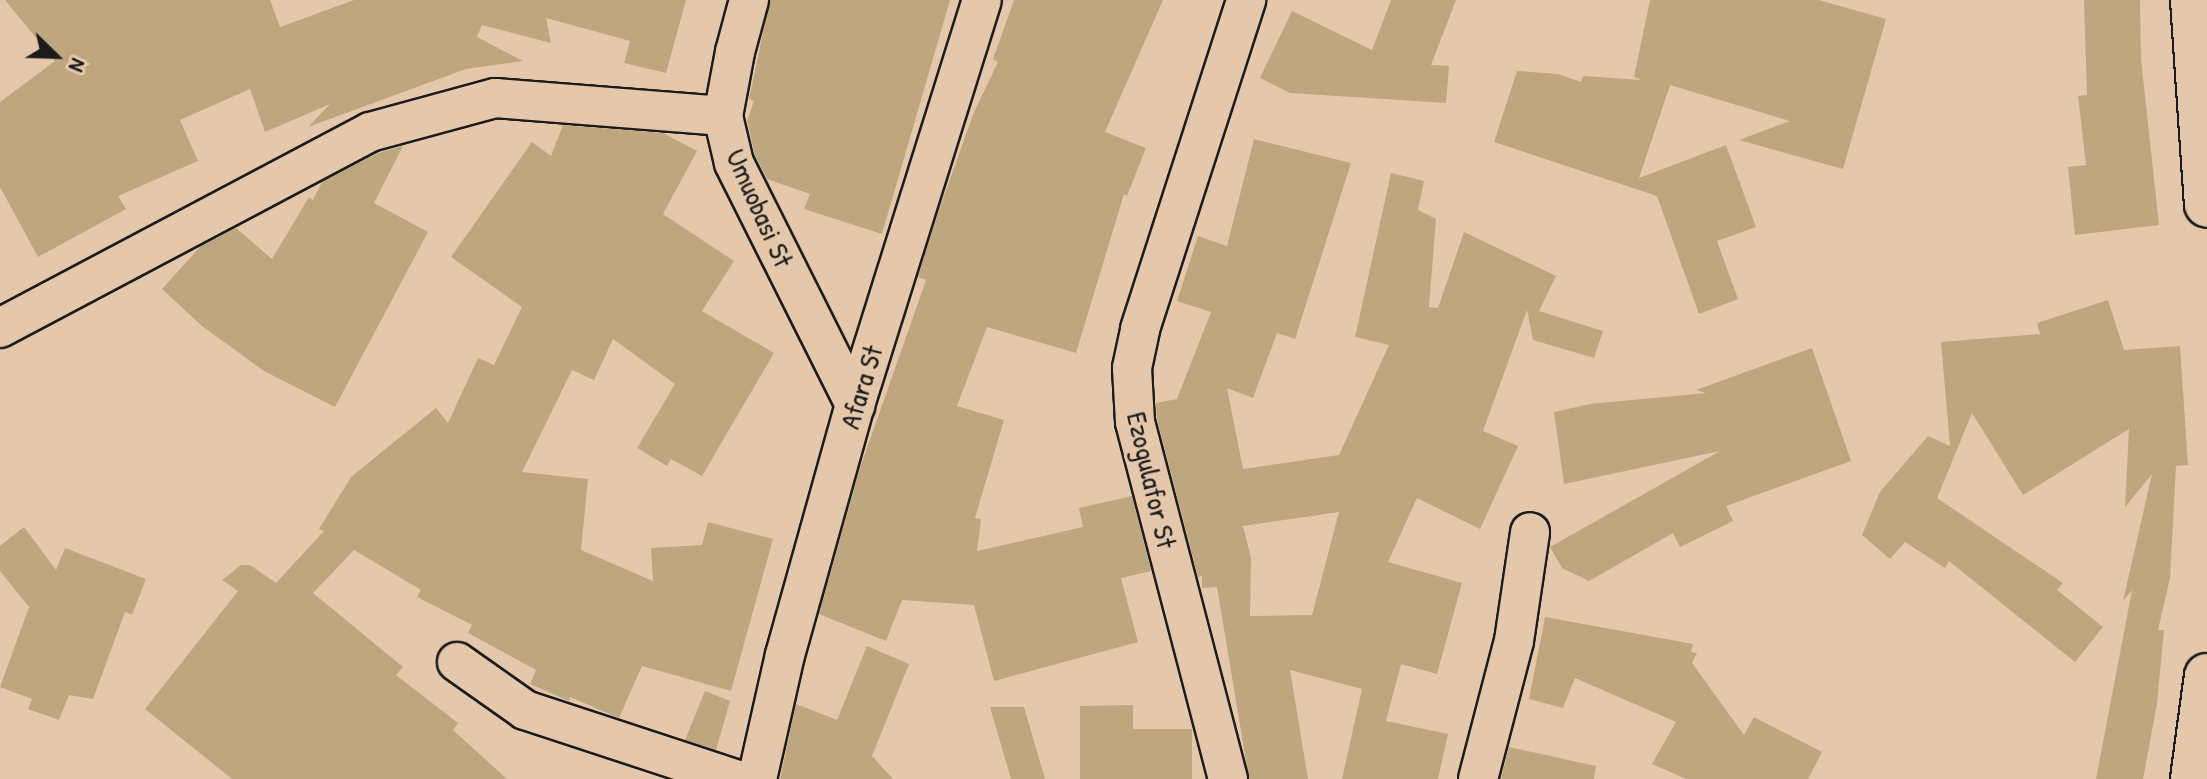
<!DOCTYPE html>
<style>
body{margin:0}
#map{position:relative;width:2207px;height:779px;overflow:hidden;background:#e5c8ac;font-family:"Patrick Hand",sans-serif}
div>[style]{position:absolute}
.building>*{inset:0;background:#bea77f}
.roads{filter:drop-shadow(2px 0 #1c1c1c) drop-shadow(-2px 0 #1c1c1c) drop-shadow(0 2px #1c1c1c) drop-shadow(0 -2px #1c1c1c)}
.minor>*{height:38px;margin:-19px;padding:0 19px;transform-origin:19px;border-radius:19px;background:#e5c8ac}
.major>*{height:44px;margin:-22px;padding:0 22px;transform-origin:22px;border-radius:22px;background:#e5c8ac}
span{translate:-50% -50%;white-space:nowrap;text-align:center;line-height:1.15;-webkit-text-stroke:6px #e5c8ac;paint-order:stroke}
.street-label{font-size:28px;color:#1c1c1c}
.north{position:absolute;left:16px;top:16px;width:80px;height:80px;-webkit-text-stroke:6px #e5c8ac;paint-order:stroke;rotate:113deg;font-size:22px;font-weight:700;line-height:32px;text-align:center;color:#1c1c1c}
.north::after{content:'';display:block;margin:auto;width:28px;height:36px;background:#1c1c1c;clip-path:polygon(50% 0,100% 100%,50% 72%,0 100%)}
</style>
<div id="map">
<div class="building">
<i style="clip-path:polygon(5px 0,270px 0,280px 27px,354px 0,686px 0,666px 73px,624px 63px,630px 41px,546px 18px,551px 43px,482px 25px,477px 37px,523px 61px,466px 69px,308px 127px,330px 104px,265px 132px,250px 89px,180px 120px,198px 161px,118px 196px,126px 209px,38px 257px,0 187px,0 102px,55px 61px)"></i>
<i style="clip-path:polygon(770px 0,950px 0,882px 234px,804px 209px,810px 194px,767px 179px,755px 155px,747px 121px,754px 101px,749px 99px)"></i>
<i style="clip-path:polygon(1014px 0,1163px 0,1105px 132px,1146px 148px,1127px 196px,1124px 194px,1076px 353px,987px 327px,957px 406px,1004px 420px,975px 518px,981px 519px,977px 551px,1083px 527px,1079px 508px,1132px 496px,1151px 571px,1121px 578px,1138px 642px,994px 681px,974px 605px,902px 600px,886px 641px,819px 614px,860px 468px,926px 280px,918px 277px,939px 210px,974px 112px,998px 62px,993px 59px)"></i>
<i style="clip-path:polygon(1391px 0,1456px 0,1431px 65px,1449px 66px,1446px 103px,1290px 93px,1260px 78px,1292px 11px,1372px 50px)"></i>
<i style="clip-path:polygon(1650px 0,1819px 0,1886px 19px,1843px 169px,1739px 140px,1790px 121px,1670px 85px,1639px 178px,1726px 145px,1756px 227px,1717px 241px,1738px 299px,1699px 314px,1657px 196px,1494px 142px,1517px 71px,1558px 74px,1581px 82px,1583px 76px,1641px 80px,1634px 77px)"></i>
<i style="clip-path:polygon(2084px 0,2140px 0,2141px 59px,2159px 225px,2075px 235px,2068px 167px,2086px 165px,2078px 96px,2087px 95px)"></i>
<i style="clip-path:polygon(563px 125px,663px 133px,697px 151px,663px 214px,734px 261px,702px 311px,774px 353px,702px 476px,671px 459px,667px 466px,637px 448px,675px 384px,613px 339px,594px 380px,572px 370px,522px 472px,588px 479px,581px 550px,653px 581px,651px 548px,702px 545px,708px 522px,773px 539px,731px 691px,642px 666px,619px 718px,570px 697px,569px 701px,530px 684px,536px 670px,468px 633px,472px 625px,417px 597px,421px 590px,354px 550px,313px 593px,403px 667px,396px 675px,458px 723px,453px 730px,507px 779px,232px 779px,145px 709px,238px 591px,222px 580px,241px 565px,250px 565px,276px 583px,324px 531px,319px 529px,351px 477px,436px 408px,448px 423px,478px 358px,494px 365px,522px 307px,451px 257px,532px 142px,551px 156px)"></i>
<i style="clip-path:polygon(evenodd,1254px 139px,1351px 163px,1295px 339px,1277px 333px,1253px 398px,1227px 388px,1243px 469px,1339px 455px,1389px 345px,1355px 337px,1391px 173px,1424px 181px,1418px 210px,1436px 219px,1429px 307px,1438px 308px,1464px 232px,1556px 276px,1539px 311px,1603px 331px,1594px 358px,1533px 340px,1527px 310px,1483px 431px,1518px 446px,1480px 529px,1417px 498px,1388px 562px,1462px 583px,1437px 674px,1401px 664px,1386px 721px,1448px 734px,1438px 779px,1342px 779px,1362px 689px,1290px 670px,1308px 779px,1249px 779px,1217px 587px,1202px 588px,1202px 576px,1198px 577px,1157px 419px,1156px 403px,1177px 399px,1211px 312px,1177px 301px,1198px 236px,1227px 246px,1254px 139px,1339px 512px,1312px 615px,1250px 616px,1251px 558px,1243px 526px,1339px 512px)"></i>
<i style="clip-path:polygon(403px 146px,374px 203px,428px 232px,335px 407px,264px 371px,202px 326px,162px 289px,200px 247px,236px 228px,272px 259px,309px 197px,313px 200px,322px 182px,378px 153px)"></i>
<i style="clip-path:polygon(2108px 300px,2124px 350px,2180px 346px,2188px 465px,2176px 466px,2170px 578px,2158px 630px,2164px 630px,2157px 704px,2143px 779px,2096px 779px,2132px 590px,2123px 601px,2152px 474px,2125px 507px,2129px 429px,2023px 495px,1972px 413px,1937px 498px,2063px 583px,2057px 590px,2103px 627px,2075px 662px,1949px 561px,1945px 568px,1905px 542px,1890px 559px,1862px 535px,1880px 492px,1928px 436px,1950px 446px,1941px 342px,2040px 334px,2037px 323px)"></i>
<i style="clip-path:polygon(1812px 348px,1851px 461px,1726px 506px,1733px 521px,1680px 547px,1673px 533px,1589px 581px,1562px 568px,1550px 547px,1720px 451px,1564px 484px,1554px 412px,1590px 404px,1706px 393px,1696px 390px)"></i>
<i style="clip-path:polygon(24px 527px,56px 570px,65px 548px,146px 579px,132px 615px,125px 612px,93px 699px,69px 695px,59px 720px,28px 709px,32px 699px,0 687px,29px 607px,0 571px,0 546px)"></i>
<i style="clip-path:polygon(1545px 617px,1693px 644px,1691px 652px,1697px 653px,1692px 663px,1744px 735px,1754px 717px,1822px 752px,1808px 779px,1686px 779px,1652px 764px,1676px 722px,1575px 678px,1563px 708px,1529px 699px)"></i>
<i style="clip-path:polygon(867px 646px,909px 664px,872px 756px,893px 779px,780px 779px,796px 704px,837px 720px)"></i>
<i style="clip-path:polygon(705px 691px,730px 701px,716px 750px,685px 740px)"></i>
<i style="clip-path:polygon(1133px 705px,1133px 729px,1192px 729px,1192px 779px,1080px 779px,1080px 706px)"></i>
<i style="clip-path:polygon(990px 707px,1024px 707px,1045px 779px,1011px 779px)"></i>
<i style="clip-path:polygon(1509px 747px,1596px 766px,1594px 779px,1501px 779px)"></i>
</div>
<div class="roads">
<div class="minor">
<i style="left:749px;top:0;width:54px;rotate:105.1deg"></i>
<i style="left:735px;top:52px;width:65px;rotate:100.6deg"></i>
<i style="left:723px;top:116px;width:48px;rotate:76.8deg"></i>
<i style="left:734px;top:163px;width:271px;rotate:63.4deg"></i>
<i style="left:0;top:328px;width:419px;rotate:-27.9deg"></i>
<i style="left:370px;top:132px;width:130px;rotate:-15.2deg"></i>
<i style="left:495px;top:98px;width:229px;rotate:4.5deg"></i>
<i style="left:457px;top:662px;width:83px;rotate:35.2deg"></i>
<i style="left:525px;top:710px;width:221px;rotate:18.2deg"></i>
<i style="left:757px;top:779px;width:127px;rotate:-77.3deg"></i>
<i style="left:785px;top:655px;width:260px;rotate:-74.4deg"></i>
<i style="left:855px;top:405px;width:424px;rotate:-72.6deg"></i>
<i style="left:1228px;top:779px;width:369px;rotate:-104.6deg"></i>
<i style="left:1135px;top:422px;width:54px;rotate:-93.2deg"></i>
<i style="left:1132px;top:368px;width:40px;rotate:-78deg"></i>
<i style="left:1140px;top:329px;width:346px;rotate:-72.1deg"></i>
<i style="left:1478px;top:779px;width:143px;rotate:-75.4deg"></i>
<i style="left:1514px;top:641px;width:110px;rotate:-81.6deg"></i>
</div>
<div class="major">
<i style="left:2193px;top:0;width:205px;rotate:86.1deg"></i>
<i style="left:2193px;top:779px;width:104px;rotate:-82.3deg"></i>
</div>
</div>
<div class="street-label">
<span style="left:760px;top:208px;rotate:66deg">Umuobasi St</span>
<span style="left:861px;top:387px;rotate:-73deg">Afara St</span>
<span style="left:1152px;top:480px;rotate:77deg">Ezogulafor St</span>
</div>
<div class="north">N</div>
</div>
